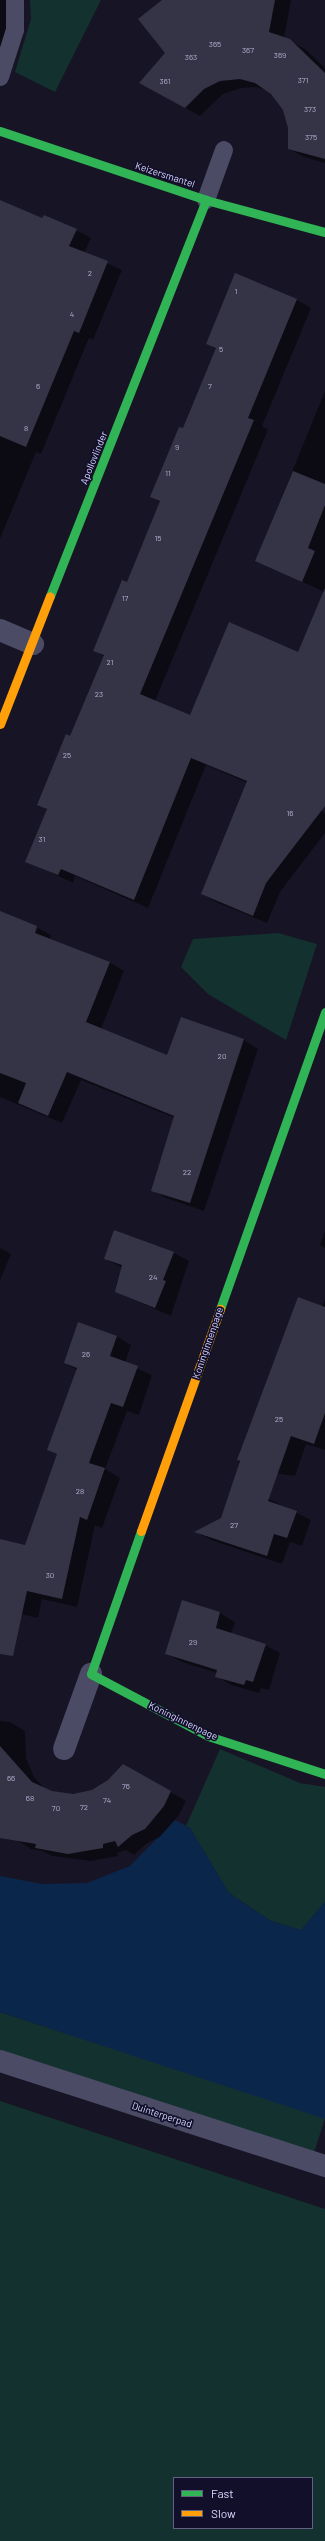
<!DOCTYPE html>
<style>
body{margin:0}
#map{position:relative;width:325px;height:2541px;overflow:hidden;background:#171525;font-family:Barlow,sans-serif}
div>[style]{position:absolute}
.green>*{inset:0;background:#13312f;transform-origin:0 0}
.water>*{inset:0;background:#0b264b}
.shadow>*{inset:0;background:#0007}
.building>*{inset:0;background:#353346}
.lane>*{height:18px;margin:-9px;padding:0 9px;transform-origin:9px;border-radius:9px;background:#4b4b66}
.street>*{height:22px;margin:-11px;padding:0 11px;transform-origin:11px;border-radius:11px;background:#4b4b66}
.fast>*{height:9px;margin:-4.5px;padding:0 4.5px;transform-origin:4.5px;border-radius:4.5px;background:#30b455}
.slow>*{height:9px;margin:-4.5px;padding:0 4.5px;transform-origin:4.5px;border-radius:4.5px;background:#ff9f0a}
span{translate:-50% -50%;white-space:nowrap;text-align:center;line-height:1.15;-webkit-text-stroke:3.5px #120f2b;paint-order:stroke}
.number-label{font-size:8px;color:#b2b0d1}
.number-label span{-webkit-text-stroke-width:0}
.street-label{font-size:10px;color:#dbd9ff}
.legend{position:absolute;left:173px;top:2477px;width:140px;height:52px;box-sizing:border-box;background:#120f2b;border:1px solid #626080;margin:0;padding:5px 7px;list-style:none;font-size:12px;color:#dbd9ff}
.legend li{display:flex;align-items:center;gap:8px;height:20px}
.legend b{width:20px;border:1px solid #626080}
</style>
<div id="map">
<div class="green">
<i style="clip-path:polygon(30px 0,101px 0,55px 92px,15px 72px,31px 19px)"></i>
<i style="clip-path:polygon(278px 933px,317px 944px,286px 1040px,208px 994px,181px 967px,193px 939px)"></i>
<i style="clip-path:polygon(220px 1749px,300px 1783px,325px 1787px,325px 1902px,301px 1930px,271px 1921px,229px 1893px,190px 1828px,186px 1826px)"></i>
<i style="left:0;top:2012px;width:342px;height:41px;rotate:18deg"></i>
<i style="clip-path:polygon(evenodd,0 2101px,325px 2209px,325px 2541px,0 2541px,0 2101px,174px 2478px,312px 2478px,312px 2528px,174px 2528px,174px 2478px)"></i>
</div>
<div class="water">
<i style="clip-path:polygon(175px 1820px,190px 1828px,229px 1893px,271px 1921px,301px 1930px,325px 1902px,325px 2119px,0 2012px,0 1876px,42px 1884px,87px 1883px,130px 1866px)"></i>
</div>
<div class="shadow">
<i style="clip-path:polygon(0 0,16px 0,0 48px)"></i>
<i style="clip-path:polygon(221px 0,291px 0,284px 38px,305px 49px,325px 68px,325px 163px,304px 157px,289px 149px,289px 128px,284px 109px,268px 90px,255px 87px,241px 88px,223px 94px,200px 116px,155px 91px)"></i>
<i style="clip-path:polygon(76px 230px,91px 238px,84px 253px,122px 270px,93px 340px,89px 338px,41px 454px,36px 452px,0 539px,0 323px)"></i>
<i style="clip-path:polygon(297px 300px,311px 308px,262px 426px,268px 430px,155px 701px,190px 716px,299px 653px,324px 592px,256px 560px,325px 391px,325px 803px,320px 810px,325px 813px,325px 833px,280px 892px,267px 923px,216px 902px,202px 894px,248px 783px,206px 765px,148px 908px,75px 876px,73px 883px,27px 861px,48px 810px,38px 804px,71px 737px,104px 656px,94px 650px,127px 584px,160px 502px,151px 496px,183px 430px,217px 349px,207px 343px)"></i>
<i style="clip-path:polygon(5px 914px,37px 927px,34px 938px,38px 928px,51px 935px,50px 939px,109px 962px,124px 971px,101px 1029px,168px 1056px,182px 1018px,244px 1040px,258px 1049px,204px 1211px,166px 1198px,152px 1190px,175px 1118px,81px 1080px,62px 1123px,0 1097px,0 925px)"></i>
<i style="clip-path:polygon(115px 1231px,174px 1253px,189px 1261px,171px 1316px,116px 1292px,123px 1268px,105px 1259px)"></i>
<i style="clip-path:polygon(325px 1231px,325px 1248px,320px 1245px)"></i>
<i style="clip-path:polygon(0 1248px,11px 1254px,0 1280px)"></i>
<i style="clip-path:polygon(298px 1299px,322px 1307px,325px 1299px,325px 1450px,306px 1444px,295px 1476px,252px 1470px,238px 1462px)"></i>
<i style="clip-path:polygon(116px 1336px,131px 1345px,125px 1363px,152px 1375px,139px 1415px,127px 1411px,105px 1469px,120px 1478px,102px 1528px,95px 1525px,77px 1607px,42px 1599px,38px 1618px,2px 1610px,0 1609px,0 1540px,26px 1546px,58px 1455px,48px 1450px,77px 1370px,65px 1363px)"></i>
<i style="clip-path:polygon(232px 1488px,269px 1499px,311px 1520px,302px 1546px,290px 1542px,282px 1564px,211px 1540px,196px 1532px,222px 1518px)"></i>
<i style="clip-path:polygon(183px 1601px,220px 1613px,235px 1622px,231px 1634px,265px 1645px,280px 1653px,269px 1690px,261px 1688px,259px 1693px,231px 1685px,216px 1676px,217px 1673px,182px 1662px,167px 1654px)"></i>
<i style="clip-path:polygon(0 1721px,10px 1722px,25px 1731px,26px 1758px,34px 1777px,46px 1790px,66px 1795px,93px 1791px,109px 1781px,124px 1765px,186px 1801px,179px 1815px,160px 1837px,147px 1843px,134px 1855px,126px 1850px,117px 1853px,118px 1856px,91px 1861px,52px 1856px,43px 1851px,31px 1849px,0 1830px)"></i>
</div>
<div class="building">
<i style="clip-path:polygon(162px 0,275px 0,269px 32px,290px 39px,325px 73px,325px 159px,288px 149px,288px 128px,283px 110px,271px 94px,255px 83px,240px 79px,220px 81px,204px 89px,185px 108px,139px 83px,165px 53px,138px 19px)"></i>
<i style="clip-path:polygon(0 200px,42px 218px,44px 215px,77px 229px,69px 246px,108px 261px,79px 333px,74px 331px,26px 447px,0 436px)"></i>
<i style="clip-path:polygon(235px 273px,297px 299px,248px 418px,254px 420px,140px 694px,190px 715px,229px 622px,298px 652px,325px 588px,325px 806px,266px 883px,253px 916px,201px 894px,247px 781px,191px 758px,134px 900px,61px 869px,58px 875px,25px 862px,47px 809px,37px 805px,66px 734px,70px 736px,104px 655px,93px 651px,122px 580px,127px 582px,160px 501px,150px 497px,179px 427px,183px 428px,216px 348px,206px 344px)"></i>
<i style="clip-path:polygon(293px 471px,325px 484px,325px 505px,308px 548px,315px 551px,302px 582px,255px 561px)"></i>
<i style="clip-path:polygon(0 911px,37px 926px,35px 933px,110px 962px,86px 1022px,167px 1055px,181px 1017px,244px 1039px,190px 1203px,151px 1191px,174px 1116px,67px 1072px,48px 1116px,18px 1103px,26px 1083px,0 1073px)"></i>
<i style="clip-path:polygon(114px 1230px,174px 1252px,163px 1280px,166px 1281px,155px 1308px,115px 1292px,122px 1265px,104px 1259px)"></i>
<i style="clip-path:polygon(298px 1297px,325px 1307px,325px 1413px,314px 1444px,291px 1436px,268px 1501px,297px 1511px,287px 1538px,274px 1534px,267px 1556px,194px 1532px,221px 1518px,240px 1461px,237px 1460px)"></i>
<i style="clip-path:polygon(78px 1322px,117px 1336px,110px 1356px,138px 1366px,123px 1407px,111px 1403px,89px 1463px,105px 1468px,87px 1520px,80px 1517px,62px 1599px,27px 1591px,13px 1656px,0 1654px,0 1539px,25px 1545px,57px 1454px,47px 1450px,77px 1368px,64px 1363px)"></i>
<i style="clip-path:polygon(182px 1600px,220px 1612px,216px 1628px,266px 1644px,253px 1682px,246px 1680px,244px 1685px,215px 1677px,217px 1670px,165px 1654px)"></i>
<i style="clip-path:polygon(0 1746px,32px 1782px,52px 1791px,73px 1794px,92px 1790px,108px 1780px,123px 1764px,171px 1791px,164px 1806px,145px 1829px,132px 1835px,118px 1847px,115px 1841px,103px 1844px,103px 1848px,68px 1854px,35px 1848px,36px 1844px,0 1838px)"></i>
</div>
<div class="lane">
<i style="left:0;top:77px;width:49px;rotate:-72.3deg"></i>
<i style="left:15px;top:30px;width:30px;rotate:-90deg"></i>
<i style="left:206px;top:200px;width:53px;rotate:-70.2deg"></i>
</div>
<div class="street">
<i style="left:0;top:630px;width:36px;rotate:23deg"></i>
<i style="left:64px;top:1749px;width:80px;rotate:-70.2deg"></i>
<i style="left:0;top:2061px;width:342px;rotate:17.9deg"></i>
</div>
<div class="fast">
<i style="left:0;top:131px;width:217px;rotate:18.5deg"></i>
<i style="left:206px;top:200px;width:123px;rotate:15.1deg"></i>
<i style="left:50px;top:596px;width:426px;rotate:-68.5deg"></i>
<i style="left:220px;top:1309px;width:315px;rotate:-70.5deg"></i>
<i style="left:141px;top:1531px;width:151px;rotate:109.3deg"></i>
<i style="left:91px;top:1674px;width:132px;rotate:27.9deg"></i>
<i style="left:208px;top:1736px;width:123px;rotate:18deg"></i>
</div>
<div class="slow">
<i style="left:0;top:724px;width:137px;rotate:-68.7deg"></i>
<i style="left:141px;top:1531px;width:236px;rotate:-70.4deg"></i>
</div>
<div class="number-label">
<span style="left:215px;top:45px">365</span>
<span style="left:248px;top:51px">367</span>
<span style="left:280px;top:56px">369</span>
<span style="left:191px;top:58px">363</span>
<span style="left:303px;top:81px">371</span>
<span style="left:165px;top:82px">361</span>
<span style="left:310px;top:110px">373</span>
<span style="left:311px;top:138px">375</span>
<span style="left:90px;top:274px">2</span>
<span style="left:236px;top:292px">1</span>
<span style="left:72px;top:315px">4</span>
<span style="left:221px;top:350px">5</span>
<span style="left:38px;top:387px">6</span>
<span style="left:210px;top:387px">7</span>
<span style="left:26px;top:429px">8</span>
<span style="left:177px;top:448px">9</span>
<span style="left:168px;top:474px">11</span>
<span style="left:158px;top:539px">15</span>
<span style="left:125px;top:599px">17</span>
<span style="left:110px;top:663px">21</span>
<span style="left:99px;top:695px">23</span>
<span style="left:67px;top:756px">25</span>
<span style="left:290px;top:814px">16</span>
<span style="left:42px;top:840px">31</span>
<span style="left:222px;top:1057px">20</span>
<span style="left:187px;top:1173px">22</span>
<span style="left:153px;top:1278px">24</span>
<span style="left:86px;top:1355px">26</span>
<span style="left:279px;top:1420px">25</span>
<span style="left:80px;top:1492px">28</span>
<span style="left:234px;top:1526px">27</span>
<span style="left:50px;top:1576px">30</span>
<span style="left:193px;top:1643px">29</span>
<span style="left:11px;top:1779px">66</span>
<span style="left:126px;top:1787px">76</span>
<span style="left:30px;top:1799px">68</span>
<span style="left:107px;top:1801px">74</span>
<span style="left:84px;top:1808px">72</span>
<span style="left:56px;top:1809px">70</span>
</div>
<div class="street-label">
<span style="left:165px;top:175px;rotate:18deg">Keizersmantel</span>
<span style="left:94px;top:458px;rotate:-68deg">Apollovlinder</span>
<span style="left:208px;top:1343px;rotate:-71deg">Koninginnenpage</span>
<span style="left:183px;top:1721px;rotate:26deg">Koninginnenpage</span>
<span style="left:162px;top:2115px;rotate:18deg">Duinterperpad</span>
</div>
<ul class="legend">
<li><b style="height:5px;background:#30b455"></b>Fast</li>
<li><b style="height:5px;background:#ff9f0a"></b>Slow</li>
</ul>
</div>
